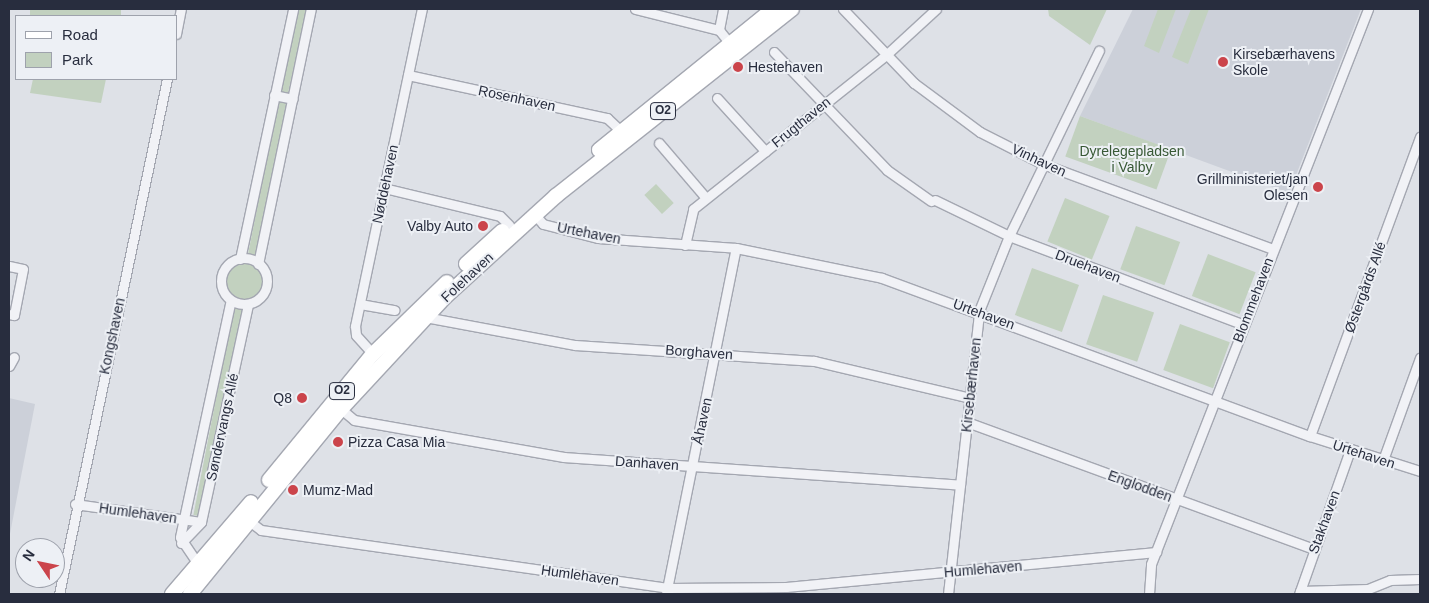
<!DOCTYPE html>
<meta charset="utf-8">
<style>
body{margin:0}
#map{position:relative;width:1429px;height:603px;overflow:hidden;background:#dee1e7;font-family:Arial,sans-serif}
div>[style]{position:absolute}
.built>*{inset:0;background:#ccd0d9}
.green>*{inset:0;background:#c2d1bf;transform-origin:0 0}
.round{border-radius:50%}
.roads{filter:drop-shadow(1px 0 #a4a7b1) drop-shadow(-1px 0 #a4a7b1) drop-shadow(0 1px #a4a7b1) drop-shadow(0 -1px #a4a7b1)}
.minor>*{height:9px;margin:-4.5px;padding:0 4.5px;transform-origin:4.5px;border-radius:4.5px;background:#f1f2f6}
.minor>.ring{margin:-4.5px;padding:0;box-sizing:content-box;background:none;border:9px solid #f1f2f6;border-radius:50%}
.primary>*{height:14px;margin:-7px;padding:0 7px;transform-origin:7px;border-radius:7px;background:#fff}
.dots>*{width:14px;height:14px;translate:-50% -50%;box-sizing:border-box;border:2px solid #edf0f5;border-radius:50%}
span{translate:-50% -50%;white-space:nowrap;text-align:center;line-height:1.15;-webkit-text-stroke:4px #edf0f5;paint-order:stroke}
.shield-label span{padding:1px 4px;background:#edf0f5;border:1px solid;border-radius:4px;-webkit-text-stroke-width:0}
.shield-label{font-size:12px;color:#282d3e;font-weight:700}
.poi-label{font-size:14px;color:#282d3e}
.left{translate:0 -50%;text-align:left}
.right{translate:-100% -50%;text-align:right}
.street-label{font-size:14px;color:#282d3e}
.park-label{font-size:14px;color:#385935}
.frame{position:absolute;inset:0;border:10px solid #282d3e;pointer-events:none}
.legend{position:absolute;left:15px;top:15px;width:162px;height:65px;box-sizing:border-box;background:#edf0f5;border:1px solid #9ea2ac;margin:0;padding:6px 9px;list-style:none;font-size:15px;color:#282d3e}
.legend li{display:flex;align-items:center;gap:10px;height:25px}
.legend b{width:25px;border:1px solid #9ea2ac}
.north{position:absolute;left:15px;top:538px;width:50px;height:50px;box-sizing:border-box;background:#edf0f5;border:1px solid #9ea2ac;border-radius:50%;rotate:304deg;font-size:14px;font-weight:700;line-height:20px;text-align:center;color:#282d3e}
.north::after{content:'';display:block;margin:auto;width:18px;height:22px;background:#cb444b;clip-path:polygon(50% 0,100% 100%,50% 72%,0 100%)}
</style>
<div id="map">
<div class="built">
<i style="clip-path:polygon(1133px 9px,1361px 9px,1289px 193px,1080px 116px)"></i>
<i style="clip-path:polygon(9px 398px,35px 404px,9px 539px)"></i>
</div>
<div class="green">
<i style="left:30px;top:9px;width:91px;height:7px"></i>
<i style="clip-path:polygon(296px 9px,307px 9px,288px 93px,279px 91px)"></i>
<i style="clip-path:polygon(1048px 9px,1107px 9px,1090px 45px,1049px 16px)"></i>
<i style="clip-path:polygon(1158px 9px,1176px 9px,1159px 53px,1144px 46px)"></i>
<i style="clip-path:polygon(1191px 9px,1209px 9px,1188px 64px,1172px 57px)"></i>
<i style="clip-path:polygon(33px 79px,106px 79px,101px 103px,30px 93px)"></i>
<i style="left:278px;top:100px;width:10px;height:158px;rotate:11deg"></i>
<i style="left:1080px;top:116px;width:97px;height:43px;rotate:20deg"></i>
<i style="left:656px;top:184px;width:26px;height:16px;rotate:47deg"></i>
<i style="left:1065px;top:198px;width:48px;height:47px;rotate:22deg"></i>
<i style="left:1136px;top:226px;width:47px;height:46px;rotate:20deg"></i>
<i style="left:1208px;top:254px;width:51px;height:45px;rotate:21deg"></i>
<i class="round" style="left:226px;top:263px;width:38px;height:38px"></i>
<i style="left:1032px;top:268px;width:50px;height:50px;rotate:20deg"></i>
<i style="left:1103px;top:295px;width:54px;height:52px;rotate:19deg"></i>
<i style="left:234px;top:306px;width:10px;height:213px;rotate:11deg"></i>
<i style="left:1180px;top:324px;width:53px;height:49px;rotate:20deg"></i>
</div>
<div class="roads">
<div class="minor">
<i style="left:635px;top:9px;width:87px;rotate:14deg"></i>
<i style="left:723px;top:9px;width:21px;rotate:101deg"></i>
<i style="left:719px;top:30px;width:19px;rotate:51deg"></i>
<i style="left:843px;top:9px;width:103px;rotate:46.2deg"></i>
<i style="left:914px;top:83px;width:82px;rotate:36.6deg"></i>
<i style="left:980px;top:132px;width:71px;rotate:26.9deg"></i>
<i style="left:1043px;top:164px;width:245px;rotate:20.3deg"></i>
<i style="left:176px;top:34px;width:25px;rotate:-79deg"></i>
<i style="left:774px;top:52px;width:163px;rotate:46.2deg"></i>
<i style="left:887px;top:170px;width:54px;rotate:35.2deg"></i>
<i style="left:408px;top:75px;width:204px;rotate:12.2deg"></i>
<i style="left:607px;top:118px;width:19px;rotate:43deg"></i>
<i style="left:274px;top:95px;width:19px;rotate:12deg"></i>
<i style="left:717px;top:98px;width:72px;rotate:47.8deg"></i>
<i style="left:659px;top:143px;width:72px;rotate:49.5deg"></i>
<i style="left:384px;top:188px;width:119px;rotate:13.6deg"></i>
<i style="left:500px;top:216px;width:13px;rotate:45deg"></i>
<i style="left:935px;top:200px;width:82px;rotate:25.9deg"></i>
<i style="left:1009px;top:236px;width:251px;rotate:20.7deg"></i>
<i style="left:535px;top:215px;width:12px;rotate:48deg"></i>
<i style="left:543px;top:224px;width:57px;rotate:14.3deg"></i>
<i style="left:598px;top:238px;width:138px;rotate:4.1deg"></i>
<i style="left:736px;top:248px;width:149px;rotate:11.6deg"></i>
<i style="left:882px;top:278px;width:456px;rotate:20.3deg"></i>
<i style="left:1310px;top:436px;width:115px;rotate:17.7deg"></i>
<i style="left:685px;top:245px;width:37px;rotate:-77deg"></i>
<i style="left:693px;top:209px;width:247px;rotate:-38.6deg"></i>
<i style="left:886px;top:55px;width:68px;rotate:-42.6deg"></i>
<i class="ring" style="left:221px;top:258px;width:37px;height:37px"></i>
<i style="left:240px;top:259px;width:256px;rotate:-78deg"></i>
<i style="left:258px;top:264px;width:260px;rotate:-78.3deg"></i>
<i style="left:9px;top:266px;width:14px;rotate:12deg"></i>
<i style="left:23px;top:269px;width:47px;rotate:101.1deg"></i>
<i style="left:14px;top:315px;width:5px;rotate:-169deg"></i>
<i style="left:360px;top:304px;width:35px;rotate:10deg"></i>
<i style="left:425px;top:317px;width:153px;rotate:10.6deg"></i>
<i style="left:575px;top:345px;width:240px;rotate:3.8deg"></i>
<i style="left:814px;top:361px;width:160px;rotate:13.3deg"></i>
<i style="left:373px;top:354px;width:25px;rotate:-132deg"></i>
<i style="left:356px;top:335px;width:9px;rotate:-96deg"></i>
<i style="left:355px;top:326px;width:324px;rotate:-78.1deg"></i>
<i style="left:9px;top:366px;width:10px;rotate:-61deg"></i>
<i style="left:341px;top:409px;width:17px;rotate:40deg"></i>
<i style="left:354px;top:420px;width:213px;rotate:10deg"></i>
<i style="left:564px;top:457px;width:397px;rotate:4deg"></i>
<i style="left:967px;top:422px;width:370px;rotate:20.1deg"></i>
<i style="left:1310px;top:436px;width:319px;rotate:-69.8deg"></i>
<i style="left:1383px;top:460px;width:109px;rotate:-70.1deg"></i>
<i style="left:75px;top:504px;width:127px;rotate:8.1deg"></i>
<i style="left:249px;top:521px;width:15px;rotate:37deg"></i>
<i style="left:261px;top:530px;width:411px;rotate:8.1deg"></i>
<i style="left:668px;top:588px;width:118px;rotate:-0.5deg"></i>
<i style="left:786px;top:587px;width:372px;rotate:-5.4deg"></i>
<i style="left:181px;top:543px;width:29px;rotate:-46deg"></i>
<i style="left:201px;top:522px;width:223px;rotate:-77.8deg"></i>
<i style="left:198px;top:564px;width:32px;rotate:-124deg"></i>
<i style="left:180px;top:537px;width:242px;rotate:-77.9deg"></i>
<i style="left:1300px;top:591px;width:68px;rotate:-1.7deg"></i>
<i style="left:1368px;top:589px;width:24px;rotate:-22deg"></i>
<i style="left:1390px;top:580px;width:30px;rotate:-2deg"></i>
<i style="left:59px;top:594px;width:526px;rotate:-78.16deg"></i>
<i style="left:666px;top:594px;width:353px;rotate:-78.6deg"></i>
<i style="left:948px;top:594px;width:285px;rotate:-83.7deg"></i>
<i style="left:979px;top:311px;width:81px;rotate:-68.2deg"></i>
<i style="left:1009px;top:236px;width:206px;rotate:-64.1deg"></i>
<i style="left:1149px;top:594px;width:30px;rotate:-86deg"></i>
<i style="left:1151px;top:564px;width:596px;rotate:-68.64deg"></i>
<i style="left:1299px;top:594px;width:153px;rotate:-70.5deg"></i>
</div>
<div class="primary">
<i style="left:599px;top:150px;width:224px;rotate:-39deg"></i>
<i style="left:466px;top:264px;width:49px;rotate:-42.5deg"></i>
<i style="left:269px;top:480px;width:163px;rotate:-50.5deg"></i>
<i style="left:373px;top:354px;width:103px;rotate:-44.2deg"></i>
<i style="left:172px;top:594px;width:121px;rotate:-49.3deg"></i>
<i style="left:190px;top:594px;width:239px;rotate:-50.8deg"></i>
<i style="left:341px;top:409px;width:154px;rotate:-47.1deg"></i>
<i style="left:446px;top:296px;width:149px;rotate:-42.3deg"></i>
<i style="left:556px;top:196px;width:301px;rotate:-38.4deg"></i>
</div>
</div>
<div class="dots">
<i style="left:1223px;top:62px;background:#cb444b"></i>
<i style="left:738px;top:67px;background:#cb444b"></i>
<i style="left:1318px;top:187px;background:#cb444b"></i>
<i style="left:483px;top:226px;background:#cb444b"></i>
<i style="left:302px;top:398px;background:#cb444b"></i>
<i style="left:338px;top:442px;background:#cb444b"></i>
<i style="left:293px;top:490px;background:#cb444b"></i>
</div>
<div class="shield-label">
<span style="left:663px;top:111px">O2</span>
<span style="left:342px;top:391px">O2</span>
</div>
<div class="poi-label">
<span class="left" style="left:1233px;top:62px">Kirsebærhavens<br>Skole</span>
<span class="left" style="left:748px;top:67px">Hestehaven</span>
<span class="right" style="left:1308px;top:187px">Grillministeriet/jan<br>Olesen</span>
<span class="right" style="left:473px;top:226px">Valby Auto</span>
<span class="right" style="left:292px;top:398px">Q8</span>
<span class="left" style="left:348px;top:442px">Pizza Casa Mia</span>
<span class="left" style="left:303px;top:490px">Mumz-Mad</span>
</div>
<div class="street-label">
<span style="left:517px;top:98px;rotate:12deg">Rosenhaven</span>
<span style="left:801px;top:122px;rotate:-39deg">Frugthaven</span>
<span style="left:1039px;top:160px;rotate:25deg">Vinhaven</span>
<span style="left:385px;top:184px;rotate:-78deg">Nøddehaven</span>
<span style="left:589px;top:233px;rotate:11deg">Urtehaven</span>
<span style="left:1088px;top:266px;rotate:21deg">Druehaven</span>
<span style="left:467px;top:277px;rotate:-43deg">Folehaven</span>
<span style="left:1365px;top:287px;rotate:-70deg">Østergårds Allé</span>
<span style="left:1253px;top:300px;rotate:-69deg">Blommehaven</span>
<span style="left:984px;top:314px;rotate:20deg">Urtehaven</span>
<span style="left:112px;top:336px;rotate:-78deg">Kongshaven</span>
<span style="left:699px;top:352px;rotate:4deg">Borghaven</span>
<span style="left:971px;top:385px;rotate:-84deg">Kirsebærhaven</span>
<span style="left:702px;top:421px;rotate:-78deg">Åhaven</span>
<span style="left:222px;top:427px;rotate:-78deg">Søndervangs Allé</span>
<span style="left:1364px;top:454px;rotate:18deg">Urtehaven</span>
<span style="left:647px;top:463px;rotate:4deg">Danhaven</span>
<span style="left:1140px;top:486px;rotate:20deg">Englodden</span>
<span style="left:138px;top:513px;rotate:8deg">Humlehaven</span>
<span style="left:1324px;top:522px;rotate:-70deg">Stakhaven</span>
<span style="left:983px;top:569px;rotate:-5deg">Humlehaven</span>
<span style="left:580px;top:575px;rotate:8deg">Humlehaven</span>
</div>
<div class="park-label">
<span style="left:1132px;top:159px">Dyrelegepladsen<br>i Valby</span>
</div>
<div class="frame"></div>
<ul class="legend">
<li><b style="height:6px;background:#fff"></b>Road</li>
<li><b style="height:14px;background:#c2d1bf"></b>Park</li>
</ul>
<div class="north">N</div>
</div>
